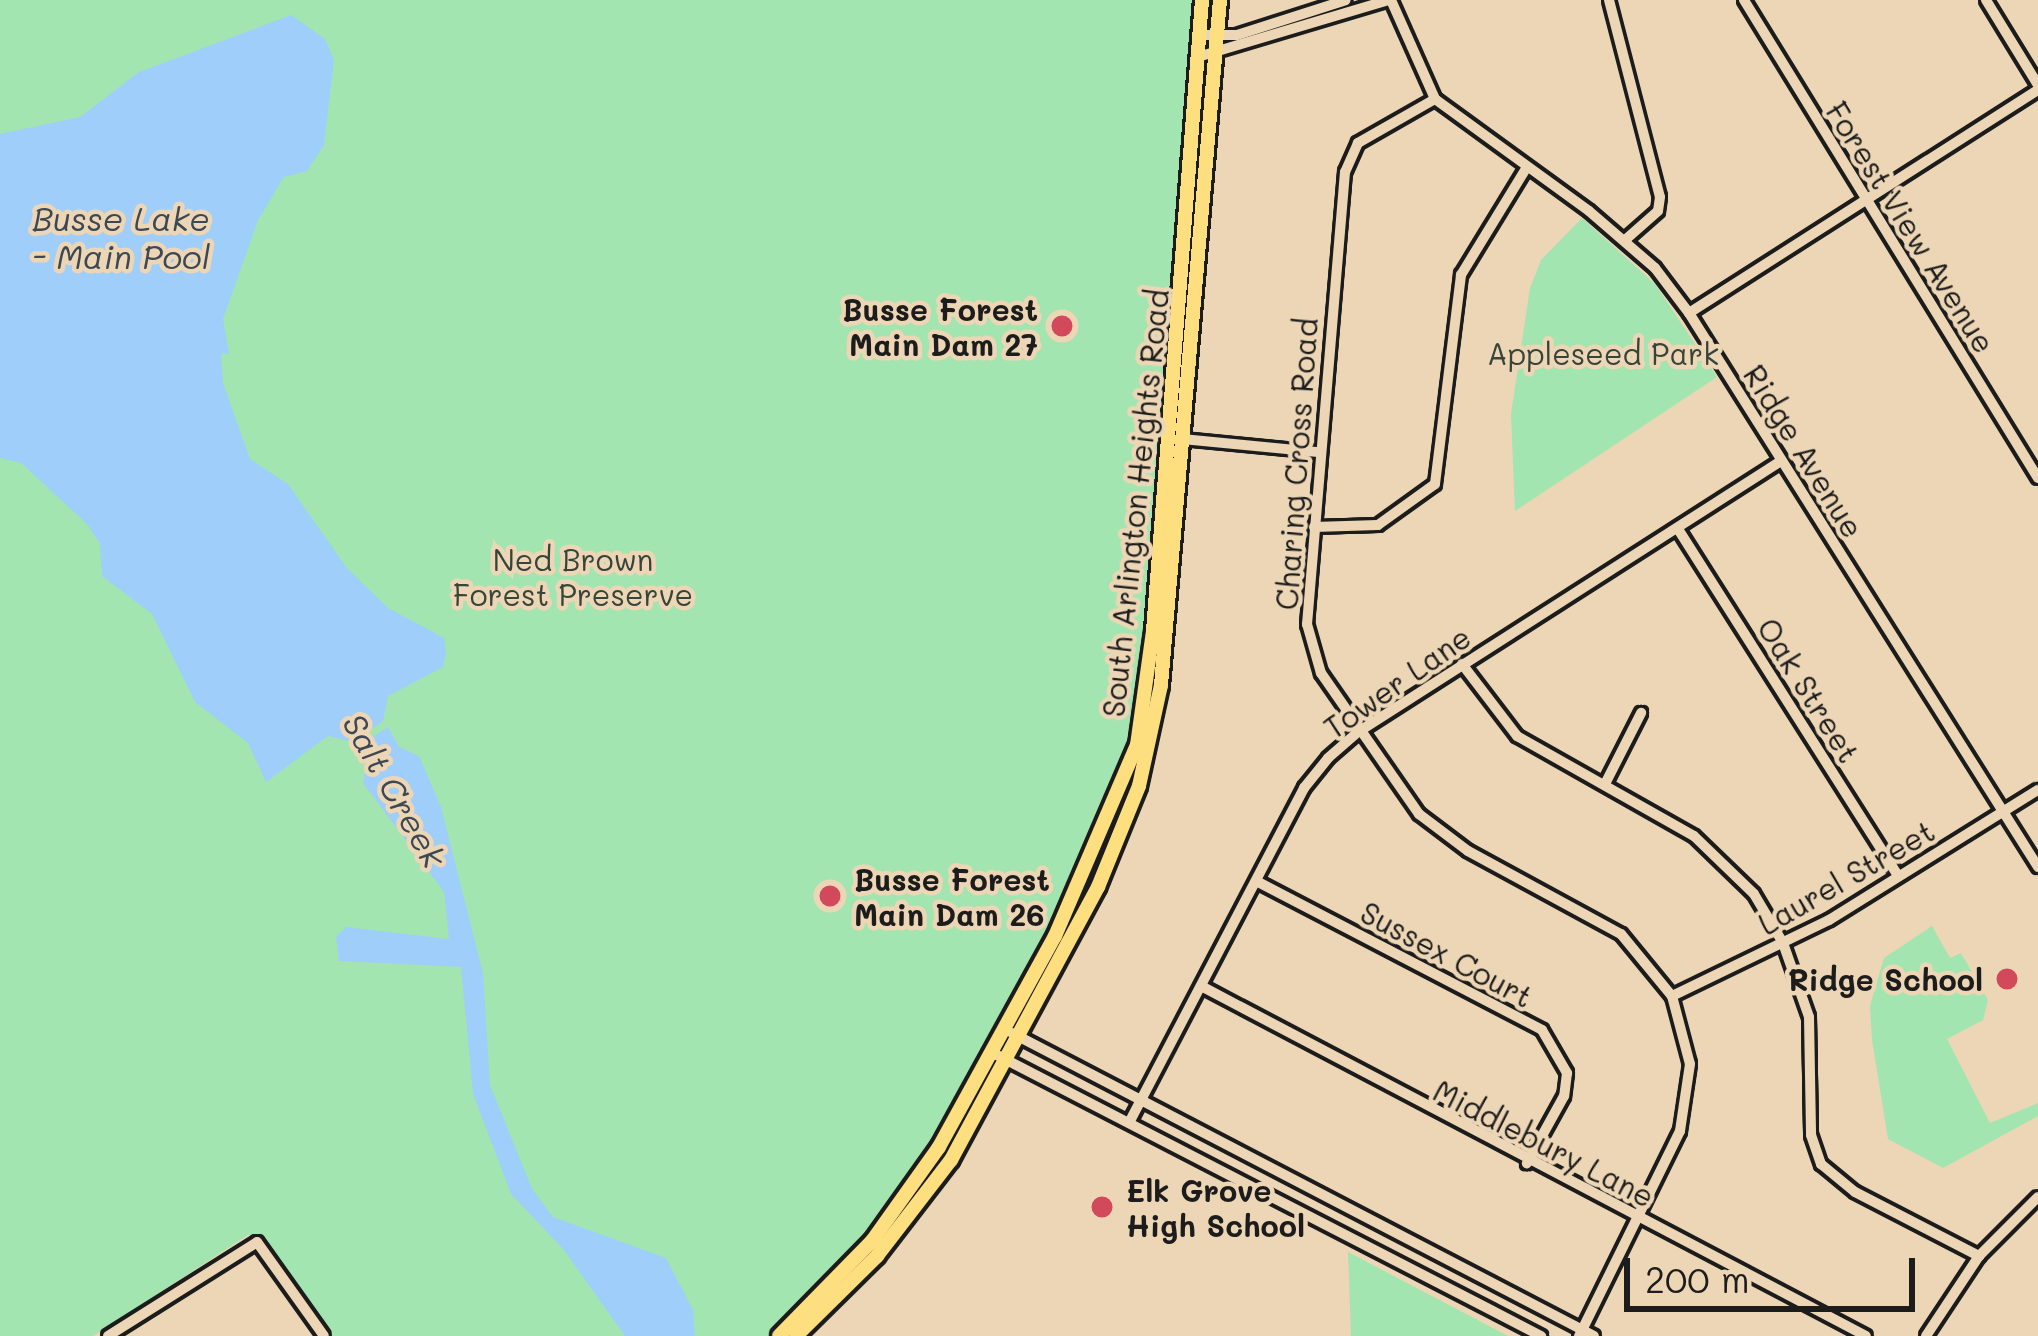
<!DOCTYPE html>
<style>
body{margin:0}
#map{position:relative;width:2038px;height:1336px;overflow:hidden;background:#ecd6b5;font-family:Mali,sans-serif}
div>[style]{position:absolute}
.green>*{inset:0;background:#a2e5b0}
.water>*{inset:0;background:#9fcefb}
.roads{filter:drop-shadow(3px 0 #1c1c1c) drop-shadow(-3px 0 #1c1c1c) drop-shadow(0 3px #1c1c1c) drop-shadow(0 -3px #1c1c1c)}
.minor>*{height:10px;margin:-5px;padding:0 5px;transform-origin:5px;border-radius:5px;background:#ecd6b5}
.major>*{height:14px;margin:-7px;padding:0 7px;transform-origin:7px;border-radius:7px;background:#fedf80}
.dots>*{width:33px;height:33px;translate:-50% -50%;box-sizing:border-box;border:6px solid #ecd6b5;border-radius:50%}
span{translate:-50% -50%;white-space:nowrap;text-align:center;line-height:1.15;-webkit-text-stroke:9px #ecd6b5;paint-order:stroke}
.street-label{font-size:30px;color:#1c1c1c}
.poi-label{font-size:30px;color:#1c1c1c;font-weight:700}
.right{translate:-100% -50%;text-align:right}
.left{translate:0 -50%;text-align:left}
.park-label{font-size:30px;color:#37443a}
.water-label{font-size:33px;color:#3d4854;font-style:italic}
.scale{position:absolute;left:1624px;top:1258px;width:291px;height:54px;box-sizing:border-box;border:6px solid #1c1c1c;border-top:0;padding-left:15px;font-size:36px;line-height:42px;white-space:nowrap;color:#1c1c1c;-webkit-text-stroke:9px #ecd6b5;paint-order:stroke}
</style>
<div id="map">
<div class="green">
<i style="clip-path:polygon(0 0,1202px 0,1137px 747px,998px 1044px,886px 1225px,779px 1336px,324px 1336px,264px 1239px,248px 1235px,93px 1336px,0 1336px)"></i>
<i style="clip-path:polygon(1582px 218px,1655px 284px,1717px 377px,1515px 511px,1511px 414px,1530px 288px,1541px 260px)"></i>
<i style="clip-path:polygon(1932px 926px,1950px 958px,1961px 953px,1988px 1000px,1983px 1020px,1947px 1039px,1990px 1123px,2038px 1103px,2038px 1116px,1943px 1168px,1888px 1139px,1872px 1040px,1870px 1006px,1884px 958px)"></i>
<i style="clip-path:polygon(1348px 1252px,1508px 1336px,1351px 1336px)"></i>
</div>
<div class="water">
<i style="clip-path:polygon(291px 15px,325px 39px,334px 60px,324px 145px,307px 171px,284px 177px,258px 220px,223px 319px,229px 354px,221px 353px,223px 383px,250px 459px,288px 484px,346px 567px,388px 608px,444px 638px,446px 653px,443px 667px,388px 696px,383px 721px,353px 742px,328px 736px,266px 782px,248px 743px,195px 702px,152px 614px,102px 576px,100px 544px,87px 524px,21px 463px,0 458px,0 134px,80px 117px,139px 72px)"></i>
<i style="clip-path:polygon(388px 727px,399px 747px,419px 756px,441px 807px,483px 973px,490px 1085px,532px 1189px,553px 1217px,666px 1258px,693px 1310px,695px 1336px,625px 1336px,564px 1250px,511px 1194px,473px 1094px,461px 967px,339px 961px,336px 937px,346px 927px,449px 939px,444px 892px,363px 783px,366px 766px,356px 748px)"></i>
</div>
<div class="roads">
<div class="minor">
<i style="left:1391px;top:0;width:108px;rotate:66deg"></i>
<i style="left:1435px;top:99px;width:190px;rotate:36deg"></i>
<i style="left:1589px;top:211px;width:87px;rotate:40.8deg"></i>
<i style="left:1655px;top:268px;width:56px;rotate:52.9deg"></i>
<i style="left:1689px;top:313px;width:655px;rotate:57.79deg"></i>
<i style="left:1609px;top:0;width:203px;rotate:75.5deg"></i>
<i style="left:1660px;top:197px;width:14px;rotate:98deg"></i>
<i style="left:1658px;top:211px;width:45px;rotate:138.6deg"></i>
<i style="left:1744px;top:0;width:561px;rotate:58.41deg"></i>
<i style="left:1986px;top:0;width:100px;rotate:58.5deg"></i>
<i style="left:1201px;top:35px;width:36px"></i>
<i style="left:1237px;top:35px;width:114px;rotate:-17.8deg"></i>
<i style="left:1201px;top:56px;width:196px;rotate:-16.6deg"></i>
<i style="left:1435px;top:99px;width:89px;rotate:150.3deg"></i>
<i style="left:1358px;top:143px;width:32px;rotate:114deg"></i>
<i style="left:1345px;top:172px;width:454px;rotate:94.8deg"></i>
<i style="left:1307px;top:624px;width:51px;rotate:74.1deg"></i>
<i style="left:1321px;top:673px;width:172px;rotate:55.2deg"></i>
<i style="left:1419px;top:814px;width:61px;rotate:37.1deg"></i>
<i style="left:1468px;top:851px;width:174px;rotate:28.5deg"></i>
<i style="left:1621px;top:934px;width:80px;rotate:50.6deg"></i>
<i style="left:1672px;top:996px;width:70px;rotate:75.2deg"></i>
<i style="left:1690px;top:1064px;width:68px;rotate:98.5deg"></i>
<i style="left:1680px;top:1131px;width:229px;rotate:116.2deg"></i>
<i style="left:1689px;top:313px;width:414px;rotate:-32.6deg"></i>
<i style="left:1182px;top:439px;width:137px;rotate:5.5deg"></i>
<i style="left:1314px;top:527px;width:64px;rotate:-1.8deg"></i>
<i style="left:1378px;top:525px;width:70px;rotate:-35.7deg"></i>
<i style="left:1435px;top:484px;width:211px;rotate:-82.9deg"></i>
<i style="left:1461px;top:275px;width:123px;rotate:-58.6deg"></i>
<i style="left:1678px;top:529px;width:411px;rotate:57.6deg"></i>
<i style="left:1462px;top:664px;width:91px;rotate:52.6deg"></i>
<i style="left:1517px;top:736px;width:203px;rotate:29.5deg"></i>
<i style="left:1694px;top:836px;width:83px;rotate:44deg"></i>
<i style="left:1754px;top:894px;width:57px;rotate:59.4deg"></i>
<i style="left:1783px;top:943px;width:78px;rotate:70.6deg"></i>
<i style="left:1809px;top:1017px;width:118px;rotate:89deg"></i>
<i style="left:1811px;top:1135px;width:31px;rotate:71deg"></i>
<i style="left:1821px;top:1164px;width:44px;rotate:39.5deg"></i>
<i style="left:1855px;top:1192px;width:140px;rotate:27.3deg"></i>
<i style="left:1605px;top:784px;width:80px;rotate:-63.1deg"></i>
<i style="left:1260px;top:883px;width:318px;rotate:27.5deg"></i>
<i style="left:1542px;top:1030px;width:50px;rotate:59.8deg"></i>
<i style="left:1567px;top:1073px;width:23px;rotate:97deg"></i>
<i style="left:1564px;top:1096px;width:77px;rotate:118.9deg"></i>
<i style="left:1203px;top:987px;width:749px;rotate:27.76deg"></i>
<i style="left:1672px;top:996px;width:174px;rotate:-25.8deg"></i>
<i style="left:1829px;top:920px;width:246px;rotate:-31.9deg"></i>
<i style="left:1012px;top:1033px;width:656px;rotate:27.5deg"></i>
<i style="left:993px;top:1053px;width:617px;rotate:27.31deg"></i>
<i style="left:1130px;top:1121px;width:376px;rotate:-62.4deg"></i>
<i style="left:1304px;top:788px;width:38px;rotate:-51deg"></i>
<i style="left:1328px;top:758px;width:40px;rotate:-41deg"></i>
<i style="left:1358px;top:732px;width:502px;rotate:-32.65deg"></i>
<i style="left:108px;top:1336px;width:176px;rotate:-32.2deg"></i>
<i style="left:257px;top:1242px;width:115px;rotate:54.5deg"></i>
<i style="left:1926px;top:1336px;width:96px;rotate:-56.5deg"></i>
<i style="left:1979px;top:1256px;width:83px;rotate:-45deg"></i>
</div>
<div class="major">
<i style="left:779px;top:1336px;width:133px;rotate:-45.6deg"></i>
<i style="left:872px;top:1241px;width:115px;rotate:-54.5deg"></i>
<i style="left:939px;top:1147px;width:241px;rotate:-61.2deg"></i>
<i style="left:1055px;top:936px;width:208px;rotate:-66.8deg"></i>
<i style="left:1137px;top:745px;width:115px;rotate:-82deg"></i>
<i style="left:1153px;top:631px;width:633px;rotate:-85.56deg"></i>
<i style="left:796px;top:1336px;width:114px;rotate:-44.6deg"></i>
<i style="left:877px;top:1256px;width:121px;rotate:-52.4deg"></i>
<i style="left:951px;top:1160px;width:310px;rotate:-61.7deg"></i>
<i style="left:1098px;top:887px;width:109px;rotate:-67.9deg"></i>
<i style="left:1139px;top:786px;width:103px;rotate:-77.7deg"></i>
<i style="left:1161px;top:685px;width:688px;rotate:-85.08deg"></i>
</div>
</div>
<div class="dots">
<i style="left:1062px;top:326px;background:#d1495b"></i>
<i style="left:830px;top:896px;background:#d1495b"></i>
<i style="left:2007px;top:979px;background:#d1495b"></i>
<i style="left:1102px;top:1207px;background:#d1495b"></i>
</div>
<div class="street-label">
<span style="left:1911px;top:227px;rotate:58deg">Forest View Avenue</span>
<span style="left:1804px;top:451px;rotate:58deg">Ridge Avenue</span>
<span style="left:1296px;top:464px;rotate:-86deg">Charing Cross Road</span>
<span style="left:1135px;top:503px;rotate:-84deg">South Arlington Heights Road</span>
<span style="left:1397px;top:682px;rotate:-35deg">Tower Lane</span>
<span style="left:1809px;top:690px;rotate:58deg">Oak Street</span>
<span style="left:1846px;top:877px;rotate:-30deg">Laurel Street</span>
<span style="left:1447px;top:954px;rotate:28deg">Sussex Court</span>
<span style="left:1544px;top:1143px;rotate:27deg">Middlebury Lane</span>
</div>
<div class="poi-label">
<span class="right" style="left:1038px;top:326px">Busse Forest<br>Main Dam 27</span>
<span class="left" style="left:854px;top:896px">Busse Forest<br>Main Dam 26</span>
<span class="right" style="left:1983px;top:979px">Ridge School</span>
<span class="left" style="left:1126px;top:1207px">Elk Grove<br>High School</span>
</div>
<div class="park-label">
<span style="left:1603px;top:353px">Appleseed Park</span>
<span style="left:573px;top:576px">Ned Brown<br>Forest Preserve</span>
</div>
<div class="water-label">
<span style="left:121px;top:237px">Busse Lake<br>- Main Pool</span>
<span style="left:395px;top:790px;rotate:60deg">Salt Creek</span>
</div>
<div class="scale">200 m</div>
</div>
